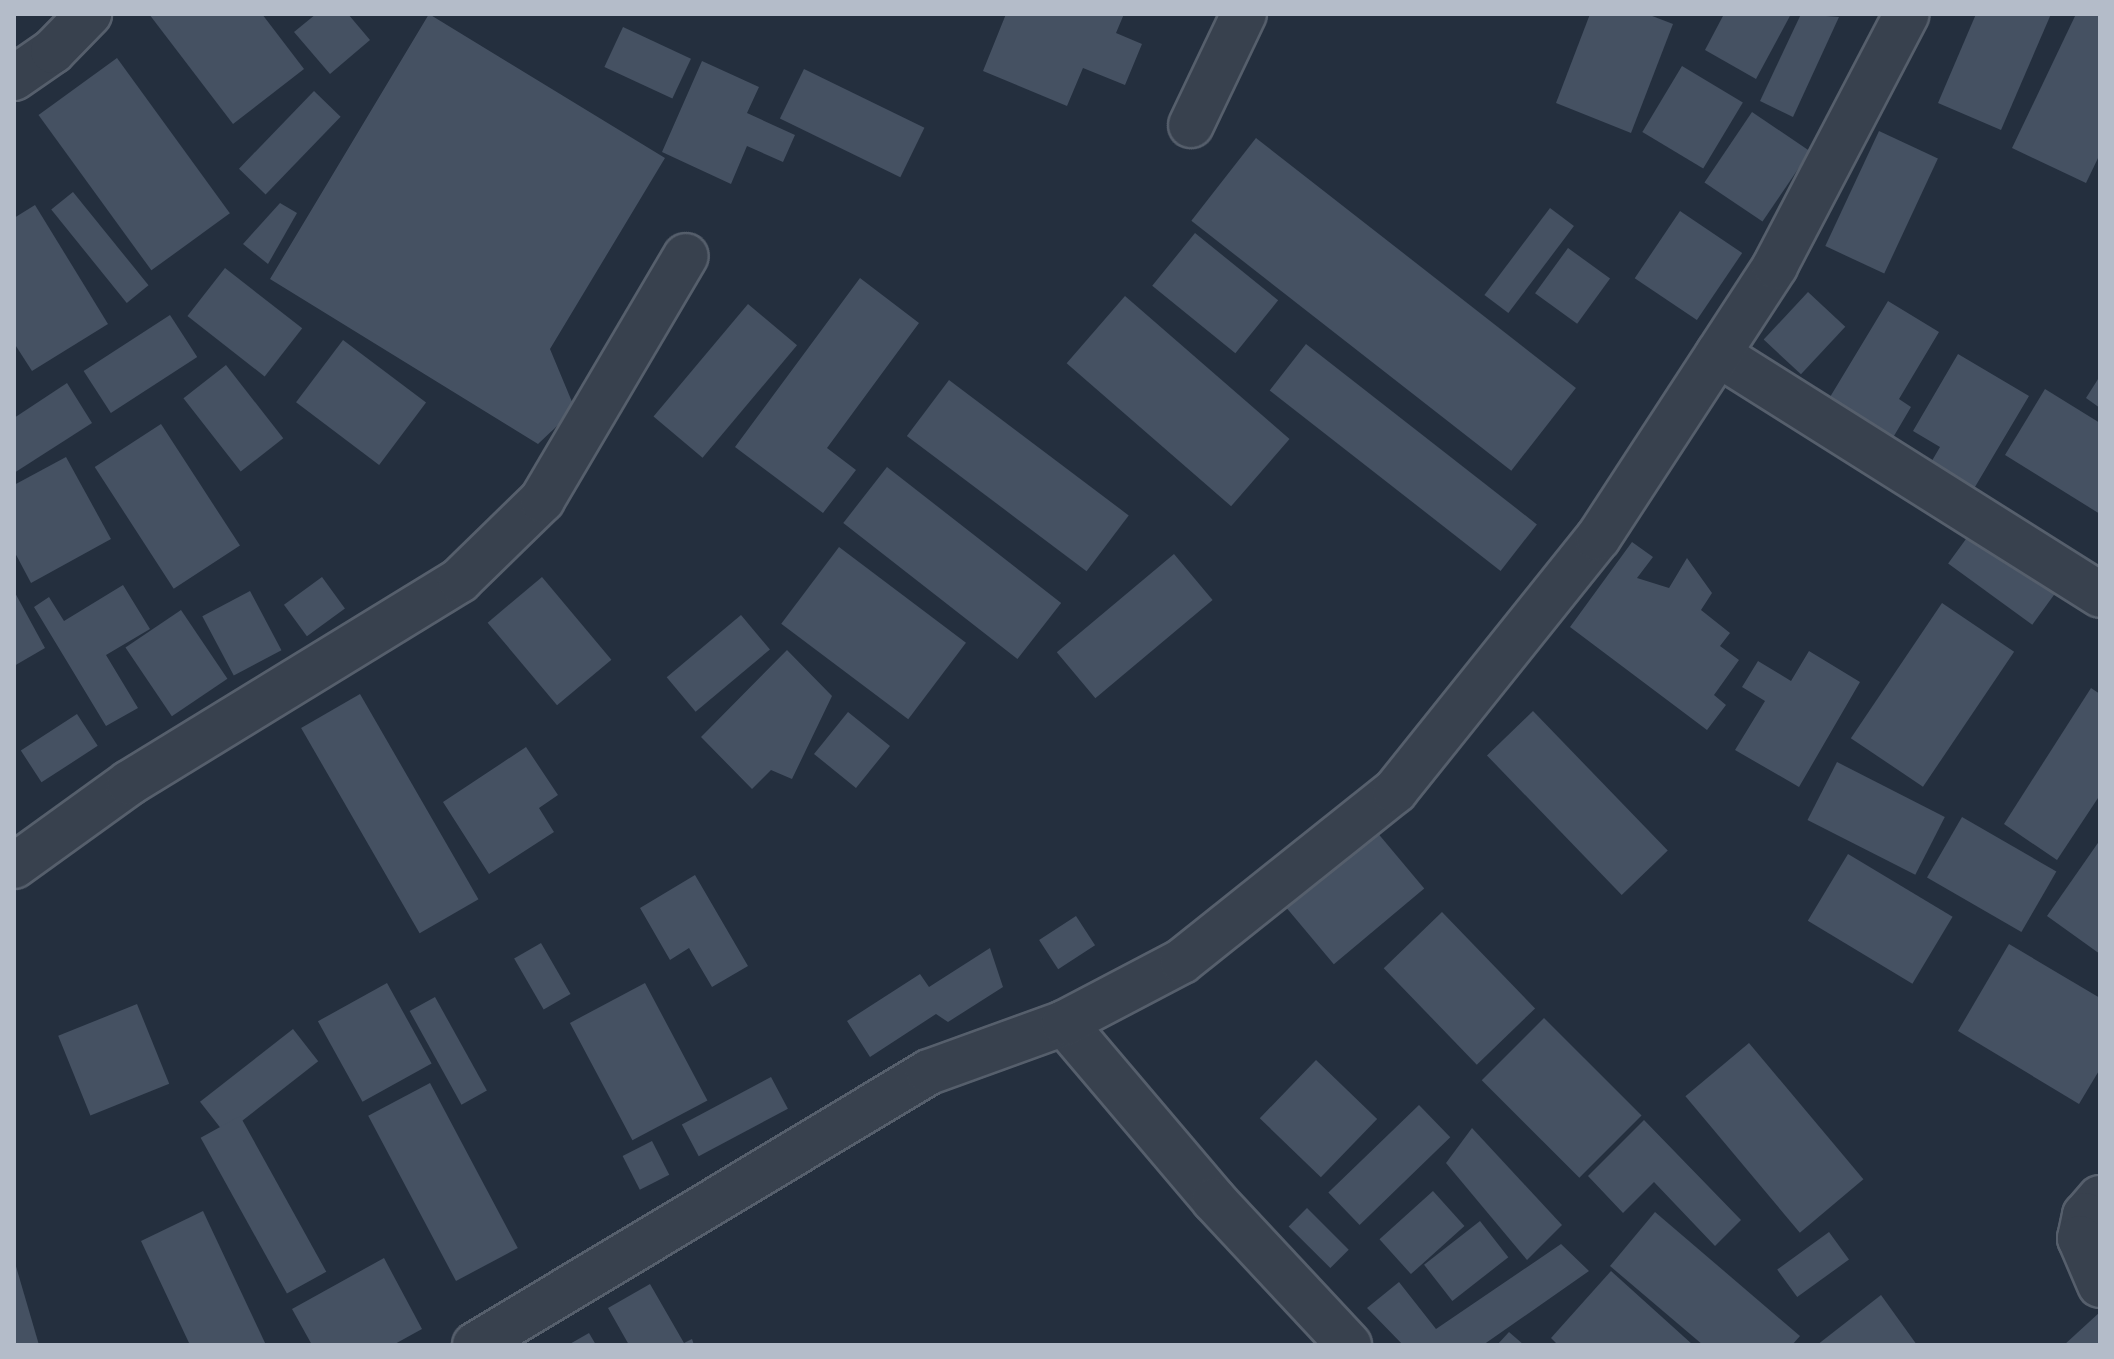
<!DOCTYPE html>
<style>
body{margin:0}
#map{position:relative;width:2114px;height:1359px;overflow:hidden;background:#242f3e;font-family:Montserrat,sans-serif}
div>[style]{position:absolute}
.building>*{inset:0;background:#455162;transform-origin:0 0}
.roads{filter:drop-shadow(2px 0 #565f6c) drop-shadow(-2px 0 #565f6c) drop-shadow(0 2px #565f6c) drop-shadow(0 -2px #565f6c)}
.minor>*{height:44px;margin:-22px;padding:0 22px;transform-origin:22px;border-radius:22px;background:#38414e}
span{translate:-50% -50%;white-space:nowrap;text-align:center;line-height:1.15;-webkit-text-stroke:6px #1d2633;paint-order:stroke}
.frame{position:absolute;inset:0;border:16px solid #b4bcc9;pointer-events:none}
</style>
<div id="map">
<div class="building">
<i style="clip-path:polygon(149px 14px,262px 14px,304px 69px,233px 124px)"></i>
<i style="clip-path:polygon(316px 14px,348px 14px,370px 40px,330px 74px,294px 32px)"></i>
<i style="clip-path:polygon(429px 14px,665px 158px,550px 349px,575px 409px,538px 444px,270px 279px)"></i>
<i style="clip-path:polygon(1006px 14px,1124px 14px,1116px 33px,1142px 44px,1125px 85px,1083px 68px,1067px 106px,983px 71px)"></i>
<i style="clip-path:polygon(1590px 14px,1647px 14px,1673px 24px,1631px 133px,1556px 103px)"></i>
<i style="clip-path:polygon(1724px 14px,1791px 14px,1756px 79px,1705px 50px)"></i>
<i style="clip-path:polygon(1801px 14px,1839px 17px,1793px 117px,1760px 101px)"></i>
<i style="clip-path:polygon(1976px 14px,2051px 14px,2001px 130px,1938px 103px)"></i>
<i style="clip-path:polygon(2076px 14px,2100px 14px,2100px 154px,2086px 183px,2012px 148px)"></i>
<i style="left:623px;top:27px;width:75px;height:44px;rotate:25deg"></i>
<i style="left:117px;top:58px;width:192px;height:97px;rotate:54deg"></i>
<i style="clip-path:polygon(702px 61px,759px 87px,747px 113px,795px 135px,783px 162px,747px 146px,731px 184px,662px 152px)"></i>
<i style="left:1682px;top:66px;width:71px;height:77px;rotate:31deg"></i>
<i style="left:804px;top:69px;width:134px;height:55px;rotate:26deg"></i>
<i style="left:314px;top:91px;width:37px;height:108px;rotate:44deg"></i>
<i style="left:1752px;top:112px;width:70px;height:85px;rotate:34deg"></i>
<i style="left:1879px;top:131px;width:65px;height:127px;rotate:25deg"></i>
<i style="left:1256px;top:138px;width:406px;height:105px;rotate:38deg"></i>
<i style="left:73px;top:192px;width:120px;height:28px;rotate:51deg"></i>
<i style="clip-path:polygon(280px 203px,297px 213px,268px 264px,243px 244px)"></i>
<i style="clip-path:polygon(35px 205px,108px 324px,32px 371px,14px 343px,14px 218px)"></i>
<i style="left:1550px;top:208px;width:30px;height:109px;rotate:37deg"></i>
<i style="left:1680px;top:211px;width:75px;height:81px;rotate:34deg"></i>
<i style="left:1195px;top:233px;width:107px;height:68px;rotate:39deg"></i>
<i style="left:1568px;top:248px;width:52px;height:56px;rotate:36deg"></i>
<i style="left:225px;top:268px;width:98px;height:61px;rotate:38deg"></i>
<i style="clip-path:polygon(860px 278px,919px 323px,827px 448px,856px 470px,823px 513px,735px 447px)"></i>
<i style="left:1808px;top:292px;width:51px;height:65px;rotate:43deg"></i>
<i style="left:1125px;top:296px;width:218px;height:89px;rotate:41deg"></i>
<i style="clip-path:polygon(1888px 301px,1939px 332px,1899px 399px,1911px 407px,1891px 441px,1827px 402px)"></i>
<i style="left:748px;top:304px;width:64px;height:147px;rotate:40deg"></i>
<i style="left:170px;top:315px;width:50px;height:103px;rotate:57deg"></i>
<i style="left:343px;top:340px;width:104px;height:78px;rotate:37deg"></i>
<i style="left:1306px;top:344px;width:293px;height:59px;rotate:38deg"></i>
<i style="clip-path:polygon(1958px 354px,2029px 396px,1969px 497px,1926px 471px,1940px 447px,1913px 431px)"></i>
<i style="left:226px;top:365px;width:93px;height:54px;rotate:52deg"></i>
<i style="clip-path:polygon(2100px 376px,2100px 408px,2086px 398px)"></i>
<i style="left:949px;top:380px;width:225px;height:70px;rotate:37deg"></i>
<i style="clip-path:polygon(67px 383px,92px 423px,14px 473px,14px 418px)"></i>
<i style="clip-path:polygon(2045px 389px,2100px 423px,2100px 514px,2005px 455px)"></i>
<i style="left:161px;top:424px;width:145px;height:79px;rotate:57deg"></i>
<i style="clip-path:polygon(66px 457px,111px 539px,31px 583px,14px 551px,14px 485px)"></i>
<i style="left:887px;top:467px;width:221px;height:71px;rotate:38deg"></i>
<i style="left:1974px;top:528px;width:104px;height:44px;rotate:36deg"></i>
<i style="clip-path:polygon(1632px 542px,1653px 557px,1637px 578px,1669px 588px,1687px 558px,1712px 593px,1701px 610px,1730px 633px,1720px 646px,1739px 660px,1714px 695px,1726px 705px,1707px 730px,1570px 627px)"></i>
<i style="left:839px;top:547px;width:159px;height:96px;rotate:37deg"></i>
<i style="left:1174px;top:554px;width:60px;height:153px;rotate:50deg"></i>
<i style="left:322px;top:577px;width:39px;height:47px;rotate:54deg"></i>
<i style="left:542px;top:577px;width:108px;height:71px;rotate:50deg"></i>
<i style="clip-path:polygon(123px 585px,150px 629px,106px 655px,138px 708px,106px 726px,34px 607px,49px 597px,64px 621px)"></i>
<i style="clip-path:polygon(14px 591px,45px 648px,14px 666px)"></i>
<i style="left:250px;top:591px;width:67px;height:54px;rotate:62deg"></i>
<i style="left:1942px;top:603px;width:87px;height:163px;rotate:34deg"></i>
<i style="left:181px;top:610px;width:83px;height:67px;rotate:56deg"></i>
<i style="left:741px;top:615px;width:45px;height:97px;rotate:50deg"></i>
<i style="clip-path:polygon(787px 650px,832px 696px,792px 779px,771px 770px,752px 789px,701px 737px)"></i>
<i style="clip-path:polygon(1809px 651px,1860px 682px,1799px 787px,1735px 750px,1765px 701px,1742px 687px,1758px 661px,1791px 681px)"></i>
<i style="clip-path:polygon(2091px 688px,2100px 694px,2100px 795px,2057px 860px,2004px 824px)"></i>
<i style="left:360px;top:694px;width:237px;height:68px;rotate:60deg"></i>
<i style="left:1533px;top:711px;width:194px;height:64px;rotate:46deg"></i>
<i style="left:848px;top:712px;width:54px;height:54px;rotate:39deg"></i>
<i style="left:77px;top:714px;width:38px;height:67px;rotate:57deg"></i>
<i style="clip-path:polygon(526px 747px,558px 795px,539px 808px,554px 832px,489px 874px,443px 802px)"></i>
<i style="left:1837px;top:762px;width:121px;height:65px;rotate:27deg"></i>
<i style="left:1962px;top:817px;width:109px;height:70px;rotate:30deg"></i>
<i style="left:1376px;top:831px;width:75px;height:118px;rotate:50deg"></i>
<i style="clip-path:polygon(2100px 840px,2100px 954px,2047px 916px)"></i>
<i style="left:1848px;top:854px;width:122px;height:78px;rotate:31deg"></i>
<i style="clip-path:polygon(695px 875px,748px 966px,712px 987px,689px 948px,670px 960px,640px 908px)"></i>
<i style="left:1442px;top:912px;width:134px;height:81px;rotate:46deg"></i>
<i style="left:1076px;top:916px;width:35px;height:44px;rotate:57deg"></i>
<i style="left:541px;top:943px;width:59px;height:31px;rotate:60deg"></i>
<i style="clip-path:polygon(2009px 944px,2100px 998px,2100px 1069px,2079px 1104px,1958px 1031px)"></i>
<i style="clip-path:polygon(990px 948px,1003px 987px,948px 1022px,936px 1014px,870px 1057px,847px 1021px,920px 974px,929px 987px)"></i>
<i style="left:387px;top:983px;width:92px;height:79px;rotate:61deg"></i>
<i style="left:645px;top:983px;width:133px;height:85px;rotate:62deg"></i>
<i style="left:435px;top:997px;width:107px;height:29px;rotate:61deg"></i>
<i style="left:137px;top:1004px;width:86px;height:85px;rotate:68deg"></i>
<i style="left:1544px;top:1018px;width:138px;height:88px;rotate:45deg"></i>
<i style="left:293px;top:1029px;width:41px;height:118px;rotate:52deg"></i>
<i style="left:1749px;top:1043px;width:178px;height:83px;rotate:50deg"></i>
<i style="left:1316px;top:1060px;width:85px;height:81px;rotate:44deg"></i>
<i style="left:771px;top:1077px;width:36px;height:101px;rotate:62deg"></i>
<i style="left:430px;top:1083px;width:187px;height:70px;rotate:62deg"></i>
<i style="left:1419px;top:1105px;width:45px;height:126px;rotate:46deg"></i>
<i style="left:240px;top:1116px;width:178px;height:45px;rotate:61deg"></i>
<i style="clip-path:polygon(1644px 1120px,1741px 1220px,1715px 1246px,1654px 1182px,1623px 1213px,1588px 1176px)"></i>
<i style="clip-path:polygon(1472px 1128px,1562px 1225px,1527px 1260px,1446px 1163px)"></i>
<i style="left:652px;top:1141px;width:38px;height:33px;rotate:63deg"></i>
<i style="left:1433px;top:1191px;width:47px;height:72px;rotate:48deg"></i>
<i style="left:1307px;top:1208px;width:59px;height:26px;rotate:45deg"></i>
<i style="clip-path:polygon(203px 1211px,266px 1345px,190px 1345px,141px 1241px)"></i>
<i style="clip-path:polygon(1655px 1212px,1800px 1336px,1792px 1345px,1703px 1345px,1610px 1266px)"></i>
<i style="left:1480px;top:1221px;width:46px;height:71px;rotate:52deg"></i>
<i style="left:1829px;top:1232px;width:34px;height:64px;rotate:54deg"></i>
<i style="clip-path:polygon(1561px 1244px,1589px 1271px,1483px 1345px,1403px 1345px,1367px 1308px,1399px 1282px,1436px 1329px)"></i>
<i style="clip-path:polygon(384px 1258px,422px 1329px,393px 1345px,312px 1345px,292px 1309px)"></i>
<i style="clip-path:polygon(15px 1263px,39px 1345px,14px 1345px)"></i>
<i style="clip-path:polygon(1611px 1271px,1693px 1345px,1558px 1345px,1551px 1338px)"></i>
<i style="clip-path:polygon(650px 1284px,684px 1343px,692px 1339px,694px 1345px,629px 1345px,608px 1308px)"></i>
<i style="clip-path:polygon(1881px 1295px,1917px 1345px,1817px 1345px)"></i>
<i style="clip-path:polygon(2100px 1312px,2100px 1345px,2064px 1345px)"></i>
<i style="clip-path:polygon(1509px 1332px,1524px 1345px,1497px 1345px)"></i>
<i style="clip-path:polygon(589px 1333px,596px 1345px,568px 1345px)"></i>
</div>
<div class="roads">
<div class="minor">
<i style="left:14px;top:78px;width:47px;rotate:-34.7deg"></i>
<i style="left:53px;top:51px;width:52px;rotate:-45.8deg"></i>
<i style="left:1191px;top:125px;width:123px;rotate:-64.5deg"></i>
<i style="left:1718px;top:354px;width:452px;rotate:32.2deg"></i>
<i style="left:14px;top:866px;width:142px;rotate:-35.8deg"></i>
<i style="left:129px;top:783px;width:388px;rotate:-31.5deg"></i>
<i style="left:460px;top:580px;width:115px;rotate:-44.3deg"></i>
<i style="left:542px;top:500px;width:283px;rotate:-59.5deg"></i>
<i style="left:1064px;top:1023px;width:232px;rotate:49.7deg"></i>
<i style="left:1214px;top:1200px;width:198px;rotate:47deg"></i>
<i style="left:2100px;top:1198px;width:23px;rotate:131deg"></i>
<i style="left:2085px;top:1215px;width:24px;rotate:102deg"></i>
<i style="left:2080px;top:1238px;width:51px;rotate:66.9deg"></i>
<i style="left:475px;top:1345px;width:530px;rotate:-31.02deg"></i>
<i style="left:929px;top:1072px;width:144px;rotate:-19.9deg"></i>
<i style="left:1064px;top:1023px;width:133px;rotate:-27.7deg"></i>
<i style="left:1182px;top:961px;width:273px;rotate:-38.6deg"></i>
<i style="left:1395px;top:791px;width:324px;rotate:-51.3deg"></i>
<i style="left:1598px;top:538px;width:325px;rotate:-56.9deg"></i>
<i style="left:1775px;top:266px;width:284px;rotate:-62.4deg"></i>
</div>
</div>
<div class="frame"></div>
</div>
